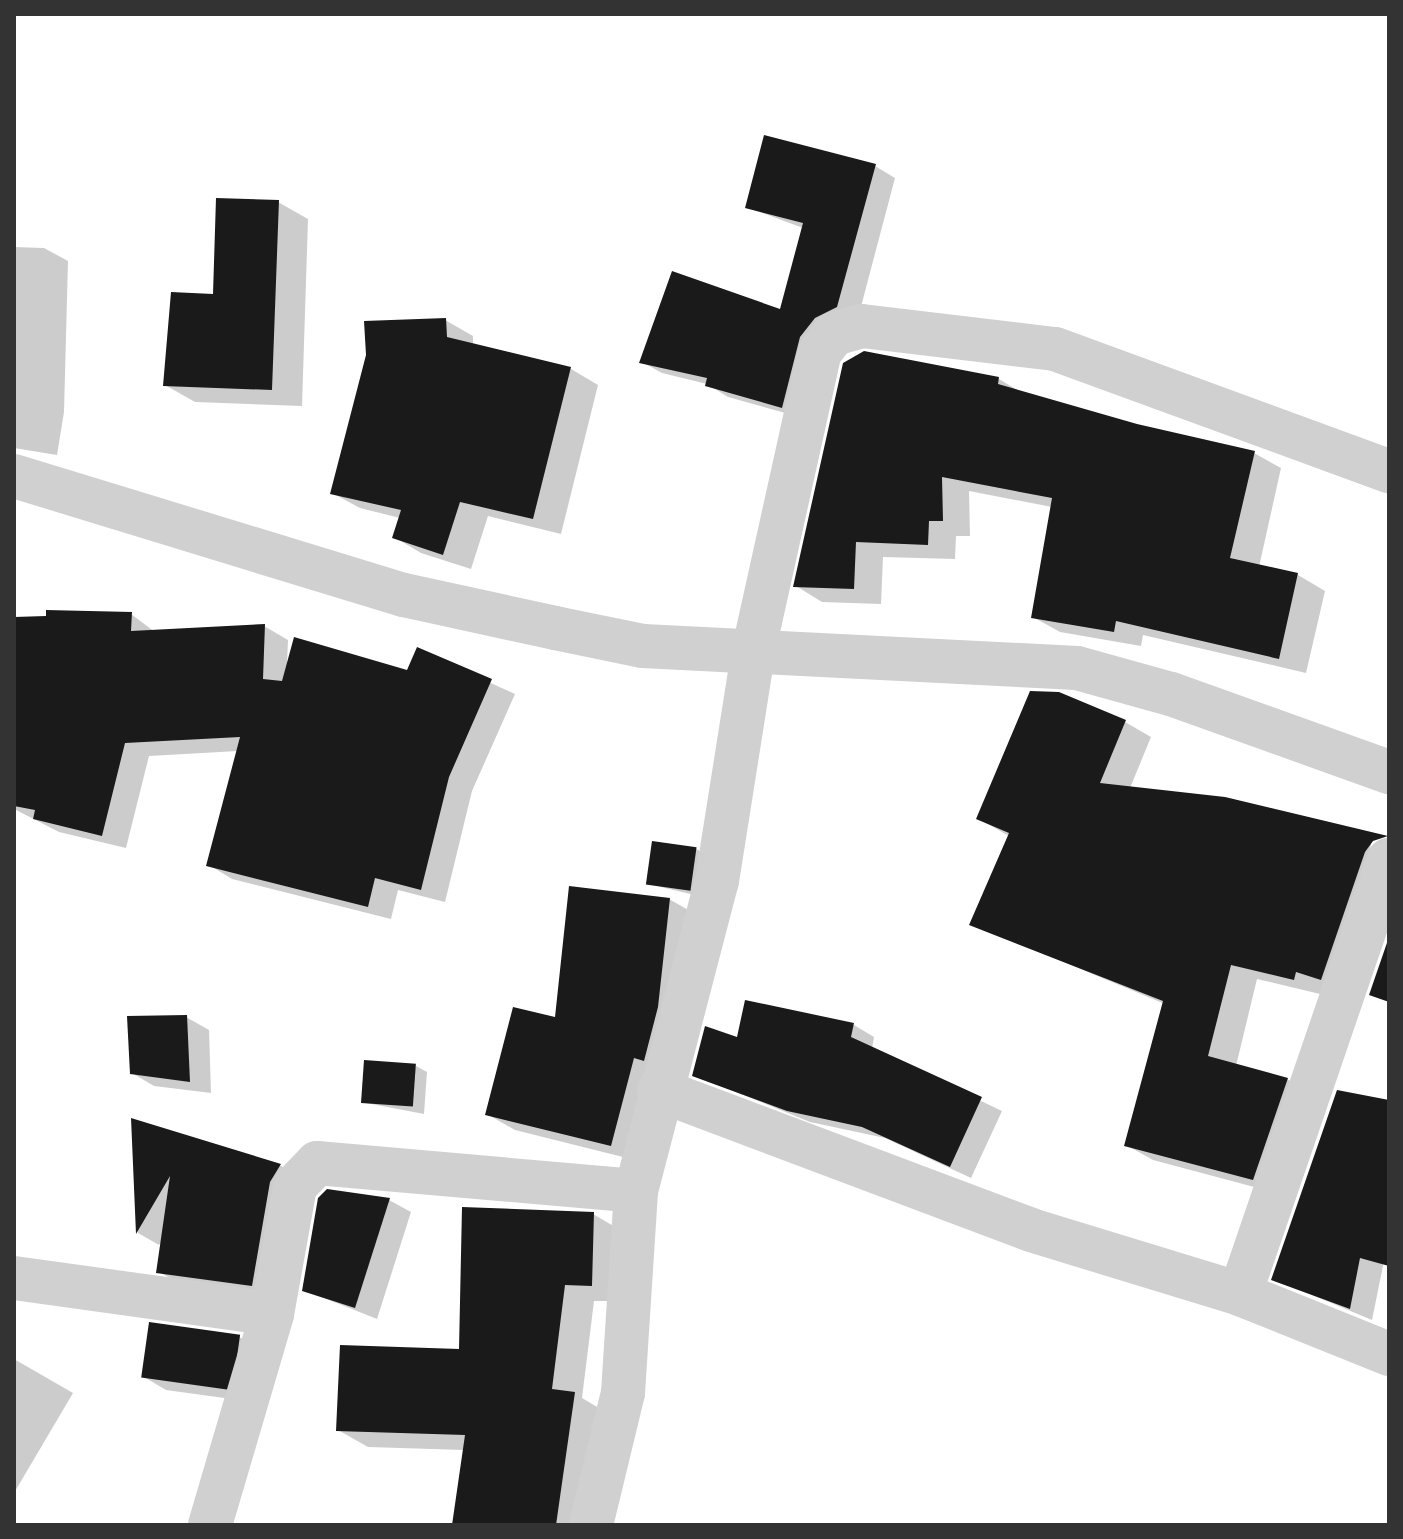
<!DOCTYPE html>
<style>
body{margin:0}
#map{position:relative;width:1403px;height:1539px;overflow:hidden;background:#fff;font-family:Jost,sans-serif}
div>[style]{position:absolute}
.shadow>*{inset:0;background:#0003}
.building>*{inset:0;background:#1a1a1a;transform-origin:0 0}
.minor>*{height:44px;margin:-22px;padding:0 22px;transform-origin:22px;border-radius:22px;background:#d0d0d0}
span{translate:-50% -50%;white-space:nowrap;text-align:center;line-height:1.15;-webkit-text-stroke:8px #fff;paint-order:stroke}
.frame{position:absolute;inset:0;border:16px solid #333;pointer-events:none}
</style>
<div id="map">
<div class="shadow">
<i style="clip-path:polygon(875px 166px,895px 178px,858px 318px,803px 418px,728px 397px,707px 384px,662px 373px,642px 362px,781px 311px,803px 228px,747px 207px)"></i>
<i style="clip-path:polygon(278px 202px,308px 219px,302px 406px,195px 402px,165px 385px)"></i>
<i style="clip-path:polygon(14px 247px,44px 248px,68px 261px,64px 412px,57px 455px,14px 448px)"></i>
<i style="clip-path:polygon(445px 320px,473px 336px,473px 345px,571px 369px,598px 385px,561px 534px,488px 516px,471px 569px,421px 553px,394px 537px,400px 518px,360px 508px,332px 493px)"></i>
<i style="clip-path:polygon(999px 379px,1024px 394px,1136px 426px,1254px 453px,1281px 468px,1259px 567px,1298px 575px,1325px 591px,1306px 673px,1143px 635px,1141px 646px,1060px 632px,1033px 617px,1052px 507px,969px 491px,970px 536px,956px 536px,955px 559px,883px 557px,881px 604px,822px 602px,796px 586px)"></i>
<i style="clip-path:polygon(131px 614px,155px 632px,264px 626px,288px 640px,287px 664px,409px 672px,418px 650px,515px 694px,472px 791px,445px 902px,398px 890px,391px 919px,232px 879px,209px 865px,238px 751px,149px 756px,126px 848px,59px 832px,14px 809px,14px 619px)"></i>
<i style="clip-path:polygon(1125px 722px,1151px 737px,1130px 788px,1345px 828px,1371px 844px,1348px 993px,1323px 985px,1320px 994px,1257px 979px,1236px 1066px,1287px 1079px,1313px 1095px,1258px 1188px,1153px 1160px,1126px 1145px,1165px 1004px,972px 924px,1009px 836px,979px 819px)"></i>
<i style="clip-path:polygon(696px 849px,707px 855px,699px 896px,648px 884px)"></i>
<i style="clip-path:polygon(669px 899px,697px 915px,639px 1161px,515px 1130px,487px 1114px,556px 1020px)"></i>
<i style="clip-path:polygon(186px 1017px,209px 1030px,211px 1093px,154px 1086px,132px 1073px)"></i>
<i style="clip-path:polygon(854px 1025px,874px 1037px,872px 1049px,1002px 1111px,971px 1178px,885px 1138px,810px 1122px,694px 1075px,738px 1040px)"></i>
<i style="clip-path:polygon(416px 1066px,427px 1072px,424px 1114px,361px 1102px)"></i>
<i style="clip-path:polygon(133px 1120px,281px 1166px,302px 1178px,274px 1297px,181px 1284px,159px 1272px,163px 1240px,159px 1245px,138px 1233px)"></i>
<i style="clip-path:polygon(389px 1200px,411px 1212px,377px 1319px,304px 1290px)"></i>
<i style="clip-path:polygon(593px 1214px,622px 1231px,621px 1301px,594px 1301px,582px 1398px,604px 1411px,587px 1525px,454px 1525px,464px 1450px,368px 1447px,338px 1430px,461px 1351px)"></i>
<i style="clip-path:polygon(1386px 1251px,1372px 1320px,1274px 1279px)"></i>
<i style="clip-path:polygon(239px 1337px,261px 1349px,246px 1401px,166px 1390px,144px 1377px)"></i>
<i style="clip-path:polygon(14px 1359px,73px 1393px,14px 1493px)"></i>
</div>
<div class="building">
<i style="clip-path:polygon(764px 135px,876px 164px,837px 307px,815px 318px,800px 337px,782px 408px,705px 386px,707px 378px,639px 363px,672px 271px,780px 309px,803px 223px,745px 208px)"></i>
<i style="clip-path:polygon(216px 198px,279px 200px,272px 390px,163px 386px,171px 292px,213px 294px)"></i>
<i style="clip-path:polygon(446px 318px,447px 337px,571px 367px,533px 519px,460px 502px,443px 555px,392px 538px,401px 510px,330px 494px,366px 355px,364px 321px)"></i>
<i style="clip-path:polygon(864px 351px,999px 377px,998px 384px,1137px 424px,1255px 451px,1230px 558px,1298px 573px,1279px 659px,1116px 621px,1114px 632px,1031px 618px,1052px 498px,942px 477px,943px 521px,929px 521px,928px 545px,856px 542px,854px 589px,793px 587px,843px 363px)"></i>
<i style="clip-path:polygon(46px 610px,132px 612px,131px 631px,265px 624px,263px 679px,282px 681px,294px 637px,407px 670px,417px 647px,492px 679px,449px 777px,421px 890px,375px 878px,368px 907px,206px 866px,240px 737px,125px 743px,102px 836px,33px 819px,35px 810px,14px 806px,14px 617px,46px 616px)"></i>
<i style="clip-path:polygon(1030px 691px,1059px 692px,1126px 720px,1100px 783px,1225px 797px,1388px 836px,1373px 841px,1365px 852px,1321px 980px,1296px 972px,1294px 980px,1231px 965px,1208px 1056px,1288px 1078px,1253px 1180px,1124px 1146px,1163px 1001px,969px 925px,1009px 833px,976px 819px)"></i>
<i style="left:652px;top:841px;width:45px;height:44px;rotate:8deg"></i>
<i style="clip-path:polygon(569px 886px,670px 898px,658px 1007px,644px 1061px,634px 1058px,611px 1146px,485px 1115px,513px 1007px,555px 1017px)"></i>
<i style="clip-path:polygon(1389px 937px,1389px 1002px,1369px 995px)"></i>
<i style="clip-path:polygon(745px 1000px,854px 1023px,851px 1037px,982px 1097px,950px 1167px,862px 1127px,787px 1111px,692px 1076px,705px 1026px,737px 1037px)"></i>
<i style="clip-path:polygon(187px 1015px,190px 1082px,130px 1074px,127px 1016px)"></i>
<i style="left:364px;top:1060px;width:52px;height:43px;rotate:4deg"></i>
<i style="clip-path:polygon(1337px 1090px,1389px 1100px,1389px 1266px,1360px 1258px,1350px 1309px,1271px 1280px)"></i>
<i style="clip-path:polygon(131px 1118px,281px 1164px,270px 1182px,252px 1286px,156px 1273px,170px 1176px,136px 1234px)"></i>
<i style="clip-path:polygon(327px 1189px,390px 1198px,355px 1308px,302px 1291px,318px 1198px)"></i>
<i style="clip-path:polygon(462px 1207px,594px 1212px,592px 1286px,565px 1285px,552px 1389px,575px 1392px,556px 1525px,452px 1525px,465px 1435px,336px 1431px,340px 1345px,459px 1349px)"></i>
<i style="left:149px;top:1322px;width:92px;height:56px;rotate:8deg"></i>
</div>
<div class="minor">
<i style="left:14px;top:476px;width:408px;rotate:17deg"></i>
<i style="left:404px;top:595px;width:155px;rotate:12.3deg"></i>
<i style="left:555px;top:628px;width:90px;rotate:11.6deg"></i>
<i style="left:643px;top:646px;width:435px;rotate:2.9deg"></i>
<i style="left:1077px;top:668px;width:98px;rotate:15.5deg"></i>
<i style="left:1171px;top:694px;width:232px;rotate:19.7deg"></i>
<i style="left:659px;top:1090px;width:397px;rotate:20.6deg"></i>
<i style="left:1031px;top:1230px;width:219px;rotate:17deg"></i>
<i style="left:1240px;top:1294px;width:161px;rotate:21.9deg"></i>
<i style="left:14px;top:1278px;width:260px;rotate:7.9deg"></i>
<i style="left:1240px;top:1294px;width:459px;rotate:-71.1deg"></i>
<i style="left:210px;top:1525px;width:220px;rotate:-73.6deg"></i>
<i style="left:272px;top:1314px;width:130px;rotate:-79.8deg"></i>
<i style="left:295px;top:1186px;width:32px;rotate:-46deg"></i>
<i style="left:317px;top:1163px;width:320px;rotate:5deg"></i>
<i style="left:591px;top:1525px;width:136px;rotate:-76.4deg"></i>
<i style="left:623px;top:1393px;width:202px;rotate:-86.3deg"></i>
<i style="left:636px;top:1191px;width:320px;rotate:-75.4deg"></i>
<i style="left:717px;top:881px;width:231px;rotate:-81deg"></i>
<i style="left:753px;top:653px;width:308px;rotate:-77.5deg"></i>
<i style="left:820px;top:352px;width:23px;rotate:-52deg"></i>
<i style="left:834px;top:334px;width:29px;rotate:-16deg"></i>
<i style="left:862px;top:326px;width:194px;rotate:6.8deg"></i>
<i style="left:1055px;top:349px;width:356px;rotate:20.1deg"></i>
</div>
<div class="frame"></div>
</div>
